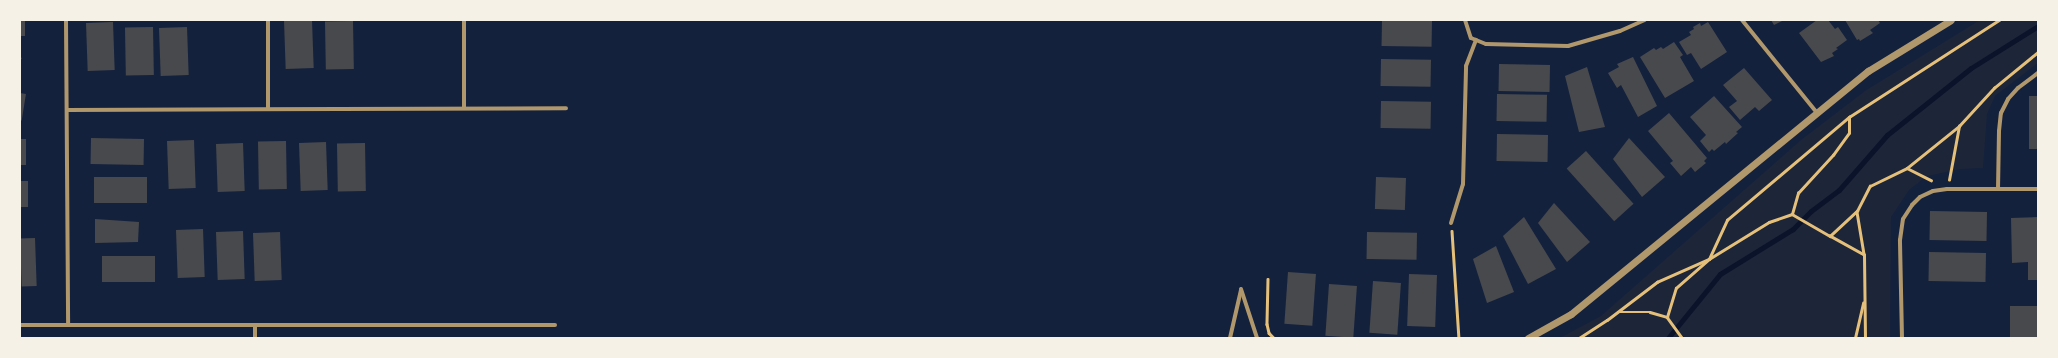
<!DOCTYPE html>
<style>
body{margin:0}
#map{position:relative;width:2058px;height:358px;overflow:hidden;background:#14213d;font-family:"Varela Round",sans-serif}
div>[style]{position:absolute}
.green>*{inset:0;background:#1d2539}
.stream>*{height:5px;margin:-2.5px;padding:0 2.5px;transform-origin:2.5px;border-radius:2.5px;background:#0b132b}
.building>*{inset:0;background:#48494c;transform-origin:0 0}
.path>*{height:2.5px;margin:-1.25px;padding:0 1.25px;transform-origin:1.25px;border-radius:1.25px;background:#e5c07b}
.minor>*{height:4px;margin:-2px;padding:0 2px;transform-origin:2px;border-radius:2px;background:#b1986c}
.tertiary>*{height:7px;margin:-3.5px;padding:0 3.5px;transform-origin:3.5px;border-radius:3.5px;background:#b1986c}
span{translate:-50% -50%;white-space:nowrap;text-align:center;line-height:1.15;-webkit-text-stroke:3.5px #f6f1e7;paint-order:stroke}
.frame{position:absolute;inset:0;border:21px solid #f6f1e7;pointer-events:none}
</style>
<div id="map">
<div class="green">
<i style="clip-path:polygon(1980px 20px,2038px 20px,2038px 63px,1995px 96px,1987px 114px,1983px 168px,1961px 169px,1927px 176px,1909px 190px,1891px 217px,1890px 338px,1560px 338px,1601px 316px,1801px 140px,1865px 91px)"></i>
</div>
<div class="stream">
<i style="left:1668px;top:338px;width:82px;rotate:-50.9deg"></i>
<i style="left:1720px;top:274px;width:86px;rotate:-31.7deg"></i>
<i style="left:1793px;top:229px;width:25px;rotate:-45deg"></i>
<i style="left:1811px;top:211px;width:35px;rotate:-37deg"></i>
<i style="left:1839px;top:190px;width:73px;rotate:-48.9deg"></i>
<i style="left:1887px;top:135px;width:107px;rotate:-38.6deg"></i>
<i style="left:1971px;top:68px;width:79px;rotate:-32.1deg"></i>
</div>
<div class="building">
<i style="left:20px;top:20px;width:5px;height:16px"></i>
<i style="left:312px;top:20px;width:48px;height:28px;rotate:88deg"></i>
<i style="left:1382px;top:20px;width:50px;height:26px;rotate:1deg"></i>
<i style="clip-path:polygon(1771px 20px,1784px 20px,1774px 25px)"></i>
<i style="clip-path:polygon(1817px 20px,1828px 20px,1835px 29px,1838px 27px,1847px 40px,1836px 48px,1838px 49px,1832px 53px,1834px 56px,1821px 62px,1799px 33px)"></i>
<i style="clip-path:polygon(1845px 20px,1878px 20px,1880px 23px,1870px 30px,1873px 33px,1860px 41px,1859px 39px,1857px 40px)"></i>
<i style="left:353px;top:21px;width:48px;height:28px;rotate:89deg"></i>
<i style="left:113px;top:22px;width:48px;height:27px;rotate:88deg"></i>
<i style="clip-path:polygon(1708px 22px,1727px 52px,1701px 69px,1691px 53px,1687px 55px,1679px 42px,1691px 35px,1689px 32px,1694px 29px,1693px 27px,1700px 23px,1701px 26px)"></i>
<i style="left:153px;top:27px;width:48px;height:28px;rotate:89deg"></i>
<i style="left:187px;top:27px;width:48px;height:28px;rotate:88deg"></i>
<i style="clip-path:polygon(1674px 42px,1683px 55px,1680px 57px,1694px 81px,1665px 98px,1640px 57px,1654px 48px,1656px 50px,1661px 47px,1663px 49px)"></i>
<i style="left:20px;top:57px;width:2px;height:27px;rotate:27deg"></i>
<i style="clip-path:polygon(1633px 57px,1657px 106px,1638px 117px,1621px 85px,1617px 88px,1608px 73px,1619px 67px,1617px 64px)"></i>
<i style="left:1381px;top:59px;width:50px;height:27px;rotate:1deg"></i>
<i style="left:1499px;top:64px;width:51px;height:27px;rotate:1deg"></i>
<i style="clip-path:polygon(1587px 67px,1605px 127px,1579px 132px,1565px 76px)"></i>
<i style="clip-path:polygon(1744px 68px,1772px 100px,1759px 111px,1755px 107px,1740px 120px,1729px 107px,1737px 101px,1723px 85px)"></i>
<i style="left:20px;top:93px;width:6px;height:27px;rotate:9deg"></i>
<i style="left:1497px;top:94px;width:50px;height:27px;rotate:1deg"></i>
<i style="clip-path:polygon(1714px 96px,1742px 127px,1736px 132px,1738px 133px,1726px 144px,1725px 142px,1714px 151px,1712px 149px,1709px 152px,1700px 141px,1706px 135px,1690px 117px)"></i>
<i style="left:2029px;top:96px;width:9px;height:53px"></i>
<i style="left:1381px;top:101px;width:50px;height:27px;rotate:1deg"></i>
<i style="clip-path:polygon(1669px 113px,1707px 158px,1704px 161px,1706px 163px,1695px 172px,1691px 167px,1681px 176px,1670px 163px,1673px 161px,1648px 131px)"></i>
<i style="left:1497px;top:134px;width:51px;height:27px;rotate:1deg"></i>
<i style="left:91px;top:138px;width:53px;height:26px;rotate:1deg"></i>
<i style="clip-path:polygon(1629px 138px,1665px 177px,1642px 197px,1613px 159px)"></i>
<i style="left:20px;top:139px;width:6px;height:26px"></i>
<i style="left:194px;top:140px;width:48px;height:27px;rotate:88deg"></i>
<i style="left:286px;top:141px;width:48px;height:28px;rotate:89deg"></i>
<i style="left:326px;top:142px;width:48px;height:27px;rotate:88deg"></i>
<i style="left:243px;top:143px;width:48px;height:27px;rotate:88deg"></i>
<i style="left:365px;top:143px;width:48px;height:28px;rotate:89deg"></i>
<i style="left:1586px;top:151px;width:71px;height:26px;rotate:48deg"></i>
<i style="left:94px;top:177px;width:53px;height:26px"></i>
<i style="left:1376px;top:177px;width:30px;height:32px;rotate:2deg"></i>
<i style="left:20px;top:181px;width:8px;height:26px"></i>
<i style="clip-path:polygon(1554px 203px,1590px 242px,1567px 262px,1538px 223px)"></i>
<i style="left:1930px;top:211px;width:57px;height:29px;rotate:1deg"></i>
<i style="clip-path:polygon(1524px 217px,1556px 269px,1528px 284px,1503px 236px)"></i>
<i style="clip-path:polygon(2038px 217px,2038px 280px,2028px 280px,2028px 262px,2012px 263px,2011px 218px)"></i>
<i style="clip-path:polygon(95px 219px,139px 222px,138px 242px,95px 243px)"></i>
<i style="left:203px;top:229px;width:48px;height:27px;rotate:88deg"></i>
<i style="left:243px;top:231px;width:48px;height:27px;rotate:88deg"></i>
<i style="left:280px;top:232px;width:48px;height:27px;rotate:88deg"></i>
<i style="left:1367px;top:232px;width:50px;height:27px;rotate:1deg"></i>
<i style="left:35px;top:238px;width:48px;height:15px;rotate:88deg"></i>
<i style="clip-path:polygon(1496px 246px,1514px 292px,1487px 303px,1473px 259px)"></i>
<i style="left:1929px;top:252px;width:57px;height:29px;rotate:1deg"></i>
<i style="left:102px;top:256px;width:53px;height:26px"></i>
<i style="left:1288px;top:272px;width:28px;height:52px;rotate:4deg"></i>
<i style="left:1409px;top:274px;width:28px;height:52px;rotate:2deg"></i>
<i style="left:1373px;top:281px;width:28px;height:52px;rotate:4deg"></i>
<i style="left:1329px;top:284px;width:28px;height:52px;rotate:4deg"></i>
<i style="left:2010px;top:306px;width:28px;height:32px"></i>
</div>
<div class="path">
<i style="left:1907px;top:168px;width:27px;rotate:27deg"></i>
<i style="left:1949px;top:180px;width:55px;rotate:-79.5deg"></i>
<i style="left:1857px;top:212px;width:43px;rotate:80.5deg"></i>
<i style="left:1792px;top:214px;width:22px;rotate:-74deg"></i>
<i style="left:1798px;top:193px;width:52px;rotate:-47.4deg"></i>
<i style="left:1833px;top:155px;width:27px;rotate:-54deg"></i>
<i style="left:1849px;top:133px;width:15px;rotate:-90deg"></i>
<i style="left:1452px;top:231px;width:107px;rotate:86.3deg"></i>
<i style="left:1268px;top:279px;width:45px;rotate:91.3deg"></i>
<i style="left:1267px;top:324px;width:9px;rotate:77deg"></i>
<i style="left:1269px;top:333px;width:7px;rotate:45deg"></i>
<i style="left:1618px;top:312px;width:32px"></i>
<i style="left:1650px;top:312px;width:18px;rotate:16deg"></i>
<i style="left:1667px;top:317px;width:26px;rotate:54deg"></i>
<i style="left:1667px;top:317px;width:30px;rotate:-73deg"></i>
<i style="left:1676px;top:288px;width:44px;rotate:-41.3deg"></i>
<i style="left:1709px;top:259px;width:70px;rotate:-31.7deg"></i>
<i style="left:1769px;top:222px;width:24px;rotate:-19deg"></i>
<i style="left:1792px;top:214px;width:44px;rotate:30.1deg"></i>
<i style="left:1579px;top:338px;width:33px;rotate:-33deg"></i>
<i style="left:1607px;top:320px;width:63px;rotate:-37.2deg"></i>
<i style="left:1657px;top:282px;width:57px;rotate:-23.9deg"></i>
<i style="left:1709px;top:259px;width:43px;rotate:-65.2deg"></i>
<i style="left:1727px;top:220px;width:160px;rotate:-40.2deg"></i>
<i style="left:1849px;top:117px;width:179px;rotate:-32.9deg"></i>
<i style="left:1855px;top:338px;width:36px;rotate:-77deg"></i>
<i style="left:1865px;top:338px;width:83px;rotate:-90.7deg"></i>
<i style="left:1864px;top:255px;width:39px;rotate:-151deg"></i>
<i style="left:1830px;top:236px;width:37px;rotate:-43deg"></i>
<i style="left:1857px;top:211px;width:28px;rotate:-63deg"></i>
<i style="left:1870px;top:186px;width:41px;rotate:-25.9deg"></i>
<i style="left:1907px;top:168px;width:67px;rotate:-38.9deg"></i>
<i style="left:1959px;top:126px;width:52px;rotate:-47.4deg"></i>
<i style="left:1994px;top:88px;width:57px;rotate:-39.3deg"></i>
</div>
<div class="minor">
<i style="left:66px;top:20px;width:305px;rotate:89.6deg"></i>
<i style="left:268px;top:20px;width:89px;rotate:90deg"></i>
<i style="left:464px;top:20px;width:88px;rotate:90deg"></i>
<i style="left:1465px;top:20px;width:19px;rotate:72deg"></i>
<i style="left:1471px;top:38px;width:16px;rotate:22deg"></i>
<i style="left:1486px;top:44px;width:82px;rotate:1.4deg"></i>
<i style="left:1568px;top:46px;width:54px;rotate:-16.1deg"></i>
<i style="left:1620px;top:31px;width:27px;rotate:-24deg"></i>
<i style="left:1742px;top:20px;width:119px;rotate:51.1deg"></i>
<i style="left:67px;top:110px;width:499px;rotate:-0.2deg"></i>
<i style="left:1998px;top:189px;width:58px;rotate:-89deg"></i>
<i style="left:1999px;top:131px;width:18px;rotate:-84deg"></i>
<i style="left:2001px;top:113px;width:16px;rotate:-63deg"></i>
<i style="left:2008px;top:99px;width:15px;rotate:-48deg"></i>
<i style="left:2018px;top:88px;width:25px;rotate:-37deg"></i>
<i style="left:1451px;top:223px;width:41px;rotate:-72.9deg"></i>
<i style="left:1463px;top:184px;width:118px;rotate:-88.5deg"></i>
<i style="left:1466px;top:66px;width:28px;rotate:-69deg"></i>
<i style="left:1241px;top:289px;width:52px;rotate:71.9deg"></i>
<i style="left:20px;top:325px;width:535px"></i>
<i style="left:255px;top:326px;width:12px;rotate:90deg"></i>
<i style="left:1230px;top:338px;width:49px;rotate:-77.1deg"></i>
<i style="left:1902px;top:338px;width:98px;rotate:-91.2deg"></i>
<i style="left:1900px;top:240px;width:21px;rotate:-82deg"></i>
<i style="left:1903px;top:219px;width:17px;rotate:-57deg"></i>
<i style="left:1912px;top:205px;width:11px;rotate:-45deg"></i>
<i style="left:1920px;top:197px;width:14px;rotate:-25deg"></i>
<i style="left:1933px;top:191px;width:14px;rotate:-8deg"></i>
<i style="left:1947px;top:189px;width:91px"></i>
</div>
<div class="tertiary">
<i style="left:1528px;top:338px;width:49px;rotate:-29.2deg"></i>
<i style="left:1571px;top:314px;width:384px;rotate:-39.3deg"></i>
<i style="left:1868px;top:71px;width:97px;rotate:-31.6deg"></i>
</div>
<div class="frame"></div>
</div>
